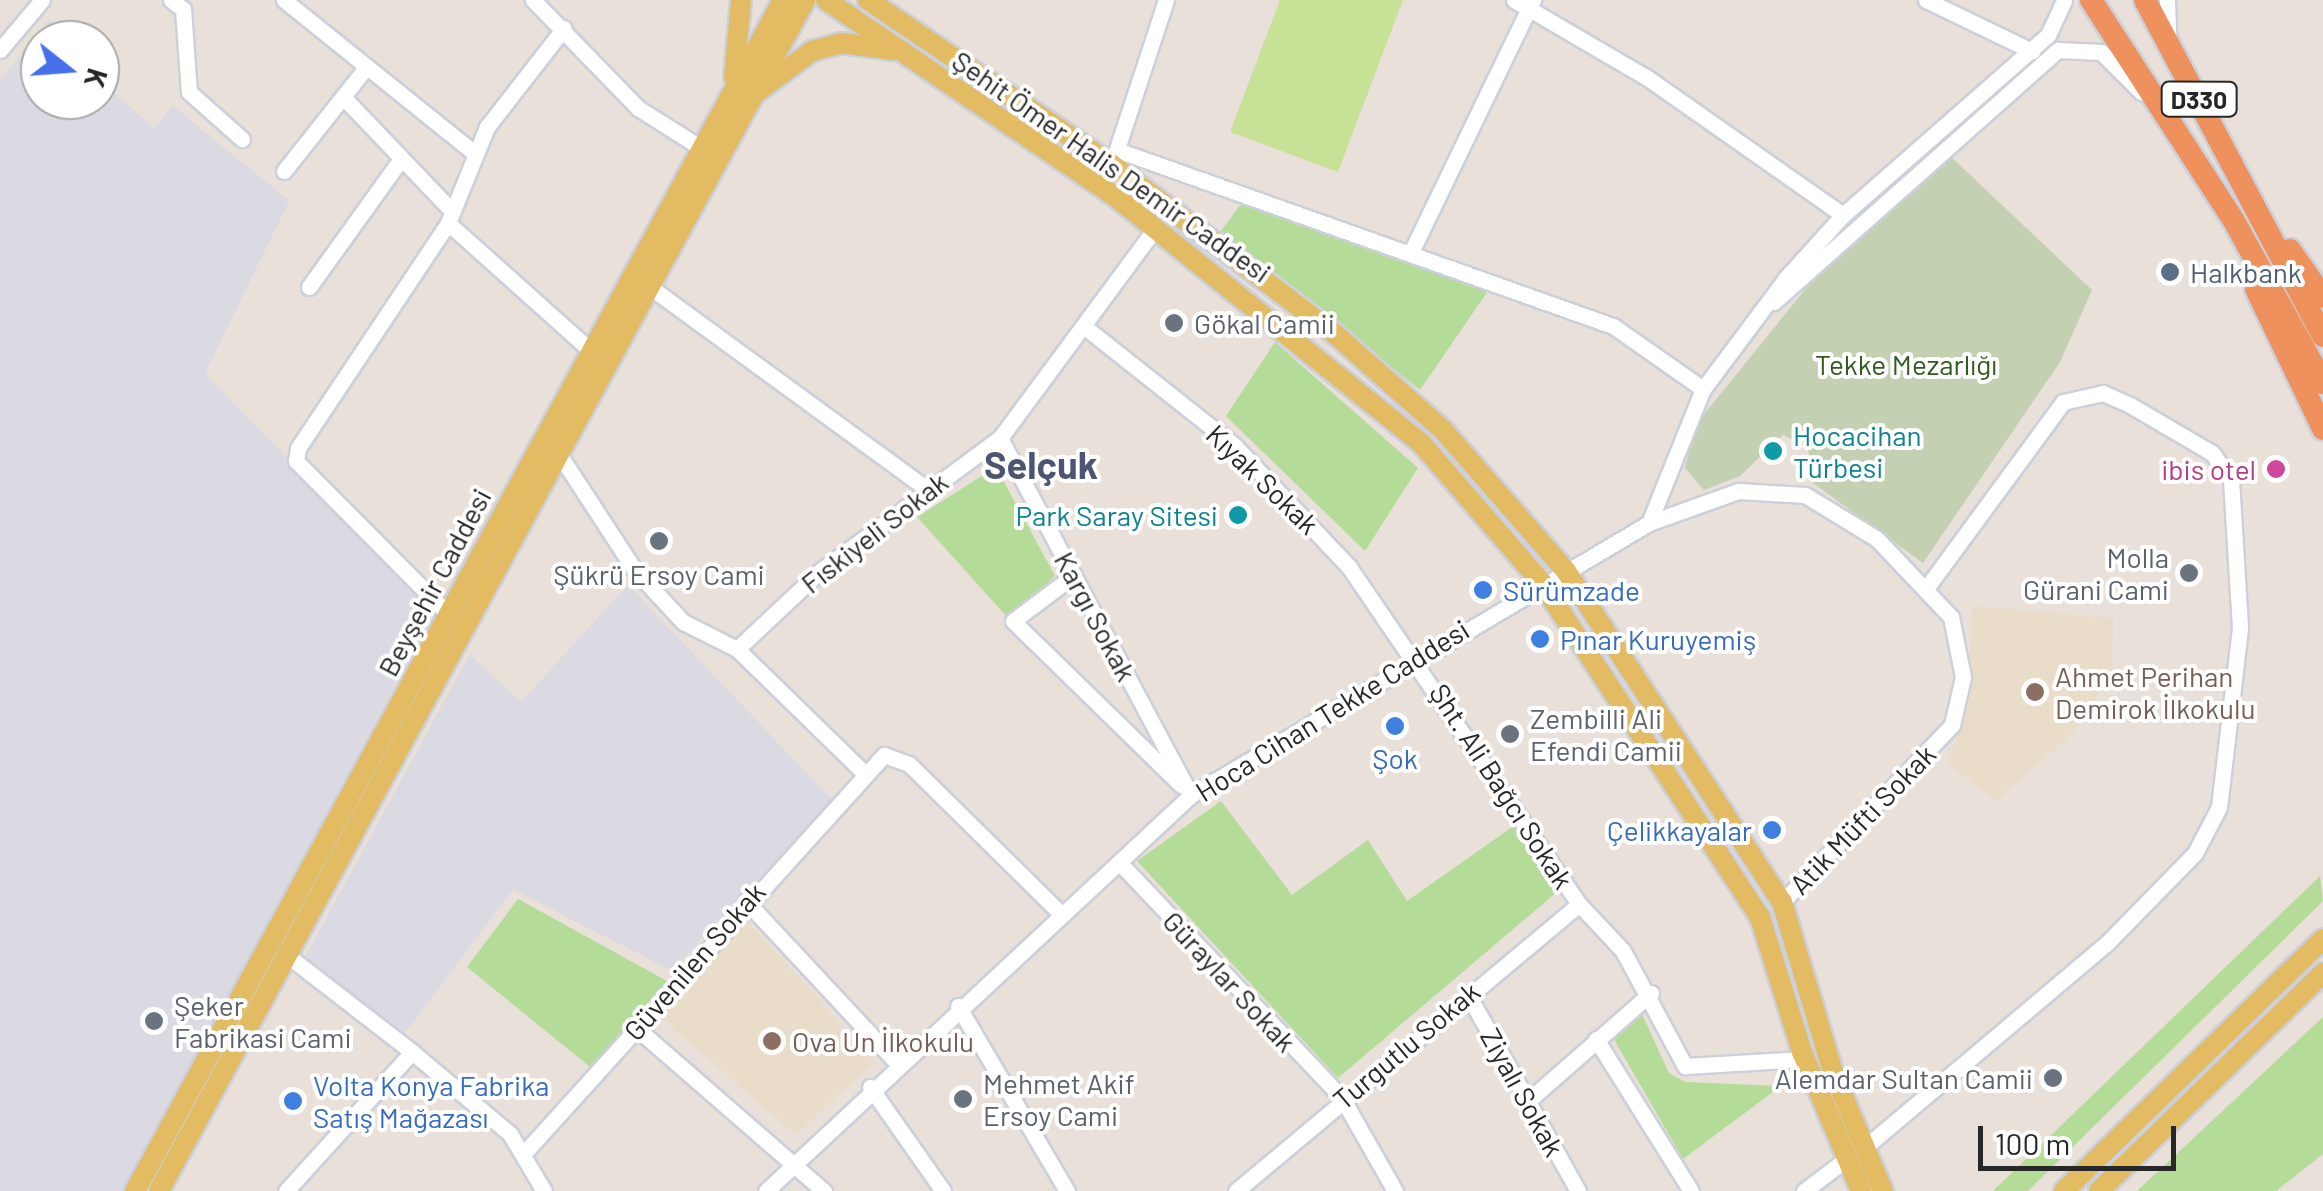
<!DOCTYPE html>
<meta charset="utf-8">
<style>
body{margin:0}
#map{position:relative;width:2323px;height:1191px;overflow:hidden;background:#e8e0d9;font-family:Barlow,sans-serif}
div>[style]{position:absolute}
.industrial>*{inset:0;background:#dbd9e1}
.education>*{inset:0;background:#e9dcc9}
.green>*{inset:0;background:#b5db99}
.cemetery>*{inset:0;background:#c3d0b2}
.pitch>*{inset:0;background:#c7e196}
.roads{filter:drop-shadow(2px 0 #ccd0db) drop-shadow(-2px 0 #ccd0db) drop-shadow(0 2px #ccd0db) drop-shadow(0 -2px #ccd0db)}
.minor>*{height:15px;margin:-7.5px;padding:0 7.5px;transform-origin:7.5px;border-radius:7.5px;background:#fff}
.major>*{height:20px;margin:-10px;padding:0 10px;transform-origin:10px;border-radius:10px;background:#e3bb63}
.highway>*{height:22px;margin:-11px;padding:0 11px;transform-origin:11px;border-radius:11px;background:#ef915d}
.dots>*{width:28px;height:28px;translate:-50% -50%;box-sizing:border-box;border:5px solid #fff;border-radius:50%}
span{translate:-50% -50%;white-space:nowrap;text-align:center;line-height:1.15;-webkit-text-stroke:8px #fff;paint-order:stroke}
.shield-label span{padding:2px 8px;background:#fff;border:2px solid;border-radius:8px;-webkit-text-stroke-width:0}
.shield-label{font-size:25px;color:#272727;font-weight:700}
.street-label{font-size:28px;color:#272727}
.service-label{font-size:28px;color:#4e5e75}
.left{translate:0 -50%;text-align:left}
.worship-label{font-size:28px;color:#5b616d}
.right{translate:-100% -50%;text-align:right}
.park-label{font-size:28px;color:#305b1f}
.culture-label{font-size:28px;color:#0d838f}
.hotel-label{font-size:28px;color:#b23c85}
.shop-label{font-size:28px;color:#366cbe}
.education-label{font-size:28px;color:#785e54}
.district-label{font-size:38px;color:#4c5672;font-weight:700}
.north{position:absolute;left:20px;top:20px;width:100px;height:100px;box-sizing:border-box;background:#fff;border:2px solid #a9a9a9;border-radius:50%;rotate:107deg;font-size:28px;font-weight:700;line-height:40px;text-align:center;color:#272727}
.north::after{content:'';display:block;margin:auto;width:35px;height:45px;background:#4570e9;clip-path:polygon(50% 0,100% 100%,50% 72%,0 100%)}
.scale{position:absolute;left:1978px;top:1126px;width:198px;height:45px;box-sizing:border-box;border:5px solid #272727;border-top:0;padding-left:12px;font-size:30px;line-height:35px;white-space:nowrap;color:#272727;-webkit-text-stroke:8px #fff;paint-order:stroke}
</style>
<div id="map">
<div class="industrial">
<i style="clip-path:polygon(50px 19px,58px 40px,40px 40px,40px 100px,100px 100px,100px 79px,154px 129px,173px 106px,289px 201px,205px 374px,436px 608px,123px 1191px,0 1191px,0 80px)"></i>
<i style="clip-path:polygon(628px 585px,832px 800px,672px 971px,513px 889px,393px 1049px,302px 963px,470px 654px,521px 702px)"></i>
</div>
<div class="education">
<i style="clip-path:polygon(1972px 606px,2113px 618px,2112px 674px,2075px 731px,1996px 801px,1947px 763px,1968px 709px)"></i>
<i style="clip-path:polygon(744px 917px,875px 1062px,795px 1135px,658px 1015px)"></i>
</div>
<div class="green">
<i style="clip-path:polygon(1247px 196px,1490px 288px,1420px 390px,1221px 231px)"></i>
<i style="clip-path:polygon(1275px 342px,1418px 468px,1365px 551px,1226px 416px)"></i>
<i style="clip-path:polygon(996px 467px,1055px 576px,1008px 618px,917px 517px)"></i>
<i style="clip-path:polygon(1221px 801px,1292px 895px,1368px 840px,1407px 901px,1515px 825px,1558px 891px,1338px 1078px,1137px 861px)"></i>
<i style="clip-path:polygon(2320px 876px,2323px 901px,2028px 1191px,1993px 1191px)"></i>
<i style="clip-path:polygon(518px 899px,667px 981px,590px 1067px,467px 967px)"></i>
<i style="clip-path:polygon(1641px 1012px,1669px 1073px,1685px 1082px,1781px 1086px,1683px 1159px,1612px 1036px)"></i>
<i style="clip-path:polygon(2323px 1017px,2323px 1154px,2276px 1191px,2137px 1191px)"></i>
</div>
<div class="cemetery">
<i style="clip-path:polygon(1948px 154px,2092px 290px,2060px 362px,1923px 563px,1813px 483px,1808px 447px,1783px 435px,1740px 476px,1704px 490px,1685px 468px,1696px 424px,1833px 255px)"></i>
</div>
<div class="pitch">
<i style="clip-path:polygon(1280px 0,1403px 0,1338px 172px,1230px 132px)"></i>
</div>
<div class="roads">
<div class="minor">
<i style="left:171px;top:0;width:15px;rotate:37deg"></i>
<i style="left:183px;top:9px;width:83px;rotate:85.9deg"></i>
<i style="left:189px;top:92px;width:71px;rotate:41.6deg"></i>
<i style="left:284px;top:0;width:244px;rotate:38.8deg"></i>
<i style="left:533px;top:0;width:151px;rotate:45.8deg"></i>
<i style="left:638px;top:108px;width:75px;rotate:32.4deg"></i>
<i style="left:1514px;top:0;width:153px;rotate:30.3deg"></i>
<i style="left:1646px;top:77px;width:241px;rotate:35deg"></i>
<i style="left:1926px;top:0;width:118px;rotate:25.7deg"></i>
<i style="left:2167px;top:0;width:35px;rotate:88deg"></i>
<i style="left:0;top:50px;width:65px;rotate:-50deg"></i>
<i style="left:345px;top:99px;width:155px;rotate:46.3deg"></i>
<i style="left:1117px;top:150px;width:526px;rotate:19.54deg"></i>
<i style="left:1613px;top:326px;width:110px;rotate:35deg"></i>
<i style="left:1115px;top:155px;width:163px;rotate:-71.8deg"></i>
<i style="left:284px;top:171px;width:129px;rotate:-51.6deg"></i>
<i style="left:448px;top:223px;width:191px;rotate:41.8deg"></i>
<i style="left:1413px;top:248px;width:276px;rotate:-64.2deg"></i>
<i style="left:309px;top:287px;width:153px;rotate:-54.3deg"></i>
<i style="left:650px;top:287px;width:341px;rotate:36.1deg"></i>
<i style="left:1774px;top:302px;width:380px;rotate:-41.6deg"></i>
<i style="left:2058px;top:50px;width:43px;rotate:2.7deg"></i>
<i style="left:2101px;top:52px;width:57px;rotate:45deg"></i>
<i style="left:1086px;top:328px;width:190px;rotate:38.4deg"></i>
<i style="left:1235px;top:446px;width:166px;rotate:46.7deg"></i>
<i style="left:1349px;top:567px;width:408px;rotate:55.7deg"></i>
<i style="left:1579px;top:904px;width:64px;rotate:46.9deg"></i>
<i style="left:1623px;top:951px;width:131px;rotate:61.7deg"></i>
<i style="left:1685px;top:1066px;width:119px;rotate:-3.4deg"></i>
<i style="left:1000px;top:438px;width:405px;rotate:61.9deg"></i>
<i style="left:559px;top:454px;width:137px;rotate:56.9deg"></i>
<i style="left:634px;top:569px;width:72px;rotate:47.2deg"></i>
<i style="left:683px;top:622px;width:60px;rotate:26.6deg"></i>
<i style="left:737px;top:649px;width:175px;rotate:44.3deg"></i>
<i style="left:1649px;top:523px;width:95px;rotate:-19.8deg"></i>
<i style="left:1738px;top:491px;width:67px;rotate:3.4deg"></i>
<i style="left:1805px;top:495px;width:84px;rotate:31.4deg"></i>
<i style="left:1877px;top:539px;width:108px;rotate:46.5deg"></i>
<i style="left:1951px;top:617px;width:61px;rotate:78.7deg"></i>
<i style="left:1963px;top:677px;width:49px;rotate:102.9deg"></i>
<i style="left:1952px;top:725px;width:245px;rotate:133.8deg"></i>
<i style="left:1074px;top:575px;width:76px;rotate:143deg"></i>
<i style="left:1013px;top:621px;width:235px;rotate:44.3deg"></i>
<i style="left:448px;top:614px;width:216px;rotate:-134.8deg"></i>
<i style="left:296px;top:461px;width:13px;rotate:-81deg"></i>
<i style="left:298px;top:448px;width:270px;rotate:-56.3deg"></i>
<i style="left:448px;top:223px;width:104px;rotate:-67.9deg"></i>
<i style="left:487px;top:127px;width:125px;rotate:-52.1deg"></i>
<i style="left:737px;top:649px;width:114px;rotate:-43.2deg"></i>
<i style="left:820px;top:571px;width:224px;rotate:-36.5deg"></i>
<i style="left:1000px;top:438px;width:262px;rotate:-53.5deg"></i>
<i style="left:1119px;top:862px;width:325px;rotate:46.6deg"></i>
<i style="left:1342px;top:1098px;width:107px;rotate:60.3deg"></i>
<i style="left:746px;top:901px;width:223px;rotate:47deg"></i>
<i style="left:288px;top:956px;width:157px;rotate:37.7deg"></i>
<i style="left:1467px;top:993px;width:227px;rotate:60.7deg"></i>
<i style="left:958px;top:1006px;width:215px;rotate:59.5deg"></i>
<i style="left:634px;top:1026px;width:252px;rotate:41deg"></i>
<i style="left:1596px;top:1039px;width:179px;rotate:58deg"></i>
<i style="left:870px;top:1087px;width:127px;rotate:54.9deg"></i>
<i style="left:1530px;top:1099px;width:161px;rotate:-41.2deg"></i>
<i style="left:1863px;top:1149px;width:318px;rotate:-40.2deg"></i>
<i style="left:2106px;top:944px;width:127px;rotate:-45.6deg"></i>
<i style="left:2195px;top:853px;width:52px;rotate:-62.4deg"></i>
<i style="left:2219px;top:807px;width:181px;rotate:-83.3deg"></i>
<i style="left:2240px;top:627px;width:148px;rotate:-93.5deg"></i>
<i style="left:2231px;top:479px;width:32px;rotate:-126deg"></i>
<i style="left:2212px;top:453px;width:95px;rotate:-149.7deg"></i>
<i style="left:2130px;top:405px;width:30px;rotate:-156deg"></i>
<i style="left:2103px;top:393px;width:41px;rotate:167.3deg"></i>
<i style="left:2063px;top:402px;width:228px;rotate:126.3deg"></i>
<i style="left:526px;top:1151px;width:534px;rotate:-47.89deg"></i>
<i style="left:884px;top:755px;width:27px;rotate:20deg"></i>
<i style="left:909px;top:764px;width:212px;rotate:44.6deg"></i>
<i style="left:286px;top:1191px;width:188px;rotate:-47.8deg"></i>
<i style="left:412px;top:1052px;width:128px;rotate:39.9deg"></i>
<i style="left:510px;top:1134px;width:66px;rotate:59.2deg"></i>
<i style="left:766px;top:1191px;width:581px;rotate:-42.98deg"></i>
<i style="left:1191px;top:795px;width:533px;rotate:-30.71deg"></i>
<i style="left:1649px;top:523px;width:144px;rotate:-68.1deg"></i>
<i style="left:1703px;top:389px;width:139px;rotate:-53.2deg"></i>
<i style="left:1786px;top:278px;width:85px;rotate:-47.9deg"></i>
<i style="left:1843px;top:215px;width:273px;rotate:-41.3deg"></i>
<i style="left:2048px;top:35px;width:38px;rotate:-65deg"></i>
<i style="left:1236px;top:1191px;width:447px;rotate:-39.9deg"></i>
<i style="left:1804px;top:1191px;width:51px;rotate:-37.1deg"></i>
</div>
<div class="major">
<i style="left:826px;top:0;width:351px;rotate:34.2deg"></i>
<i style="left:1116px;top:197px;width:393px;rotate:38.9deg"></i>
<i style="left:1422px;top:444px;width:184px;rotate:49.2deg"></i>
<i style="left:1542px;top:583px;width:399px;rotate:56.9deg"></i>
<i style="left:1760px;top:917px;width:141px;rotate:72.7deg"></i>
<i style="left:1802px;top:1052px;width:151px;rotate:67deg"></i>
<i style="left:868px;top:0;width:293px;rotate:34deg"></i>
<i style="left:1111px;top:164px;width:283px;rotate:37.2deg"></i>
<i style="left:1336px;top:335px;width:143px;rotate:41.6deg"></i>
<i style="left:1443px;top:430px;width:187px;rotate:48.9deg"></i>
<i style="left:1566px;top:571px;width:395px;rotate:56.9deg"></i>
<i style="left:1782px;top:902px;width:177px;rotate:73.3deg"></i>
<i style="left:1833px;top:1072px;width:129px;rotate:67.2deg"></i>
<i style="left:734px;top:77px;width:77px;rotate:-84.8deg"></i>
<i style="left:753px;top:95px;width:74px;rotate:-36.7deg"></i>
<i style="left:812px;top:51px;width:30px;rotate:-15deg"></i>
<i style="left:841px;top:43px;width:52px;rotate:7.7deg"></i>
<i style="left:135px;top:1191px;width:1356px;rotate:-61.45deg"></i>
<i style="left:159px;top:1191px;width:1355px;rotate:-61.52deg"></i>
<i style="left:2064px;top:1191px;width:361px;rotate:-44.2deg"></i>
<i style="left:2099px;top:1191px;width:313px;rotate:-44.2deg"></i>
</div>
<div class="highway">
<i style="left:2091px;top:0;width:263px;rotate:57.1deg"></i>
<i style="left:2234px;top:221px;width:185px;rotate:61.2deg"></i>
<i style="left:2145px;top:0;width:380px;rotate:62.1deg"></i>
<i style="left:2290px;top:250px;width:57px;rotate:54.9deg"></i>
<i style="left:2256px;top:289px;width:155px;rotate:64.4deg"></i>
</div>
</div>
<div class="dots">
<i style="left:2170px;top:272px;background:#5c6f8a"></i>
<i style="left:1174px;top:323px;background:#6b7280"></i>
<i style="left:1773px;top:451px;background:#0f9aa8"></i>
<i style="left:2276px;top:469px;background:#d1479c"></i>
<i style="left:1238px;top:515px;background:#0f9aa8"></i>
<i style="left:659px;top:541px;background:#6b7280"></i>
<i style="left:2189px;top:573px;background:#6b7280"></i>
<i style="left:1483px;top:590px;background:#3f7fe0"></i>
<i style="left:1540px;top:639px;background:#3f7fe0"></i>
<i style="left:2035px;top:692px;background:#8d6e63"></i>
<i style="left:1395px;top:726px;background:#3f7fe0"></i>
<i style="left:1510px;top:734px;background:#6b7280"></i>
<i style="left:1772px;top:830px;background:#3f7fe0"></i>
<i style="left:154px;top:1021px;background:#6b7280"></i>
<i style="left:772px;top:1041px;background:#8d6e63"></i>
<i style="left:2053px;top:1078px;background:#6b7280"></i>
<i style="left:963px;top:1099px;background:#6b7280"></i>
<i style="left:293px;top:1101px;background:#3f7fe0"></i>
</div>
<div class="shield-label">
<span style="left:2199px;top:99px">D330</span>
</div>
<div class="street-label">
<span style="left:1112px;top:166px;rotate:35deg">Şehit Ömer Halis Demir Caddesi</span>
<span style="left:1263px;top:479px;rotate:44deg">Kıyak Sokak</span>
<span style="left:874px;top:532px;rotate:-38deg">Fıskiyeli Sokak</span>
<span style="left:434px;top:582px;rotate:-62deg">Beyşehir Caddesi</span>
<span style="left:1096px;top:616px;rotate:62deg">Kargı Sokak</span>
<span style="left:1332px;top:710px;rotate:-32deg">Hoca Cihan Tekke Caddesi</span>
<span style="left:1502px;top:786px;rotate:57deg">Şht. Ali Bağcı Sokak</span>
<span style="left:1862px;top:819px;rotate:-46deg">Atik Müfti Sokak</span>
<span style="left:694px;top:961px;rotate:-49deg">Güvenilen Sokak</span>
<span style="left:1230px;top:981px;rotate:47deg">Güraylar Sokak</span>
<span style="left:1406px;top:1045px;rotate:-40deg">Turgutlu Sokak</span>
<span style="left:1523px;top:1092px;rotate:61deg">Ziyalı Sokak</span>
</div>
<div class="service-label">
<span class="left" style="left:2190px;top:272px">Halkbank</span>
</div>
<div class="worship-label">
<span class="left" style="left:1194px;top:323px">Gökal Camii</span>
<span class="right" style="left:2169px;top:573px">Molla<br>Gürani Cami</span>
<span style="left:659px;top:574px">Şükrü Ersoy Cami</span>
<span class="left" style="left:1530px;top:734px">Zembilli Ali<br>Efendi Camii</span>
<span class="left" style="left:174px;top:1021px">Şeker<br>Fabrikasi Cami</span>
<span class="right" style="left:2033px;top:1078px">Alemdar Sultan Camii</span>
<span class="left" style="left:983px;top:1099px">Mehmet Akif<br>Ersoy Cami</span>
</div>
<div class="park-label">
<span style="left:1906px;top:364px">Tekke Mezarlığı</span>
</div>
<div class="culture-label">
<span class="left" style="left:1793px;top:451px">Hocacihan<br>Türbesi</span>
<span class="right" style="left:1218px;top:515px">Park Saray Sitesi</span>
</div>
<div class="hotel-label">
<span class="right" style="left:2256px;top:469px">ibis otel</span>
</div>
<div class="shop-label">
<span class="left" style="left:1503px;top:590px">Sürümzade</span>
<span class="left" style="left:1560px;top:639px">Pınar Kuruyemiş</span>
<span style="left:1395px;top:758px">Şok</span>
<span class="right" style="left:1752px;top:830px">Çelikkayalar</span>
<span class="left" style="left:313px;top:1101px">Volta Konya Fabrika<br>Satış Mağazası</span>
</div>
<div class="education-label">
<span class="left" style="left:2055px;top:692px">Ahmet Perihan<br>Demirok İlkokulu</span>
<span class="left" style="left:792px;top:1041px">Ova Un İlkokulu</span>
</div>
<div class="district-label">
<span style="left:1041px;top:465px">Selçuk</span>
</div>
<div class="north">K</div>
<div class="scale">100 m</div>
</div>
